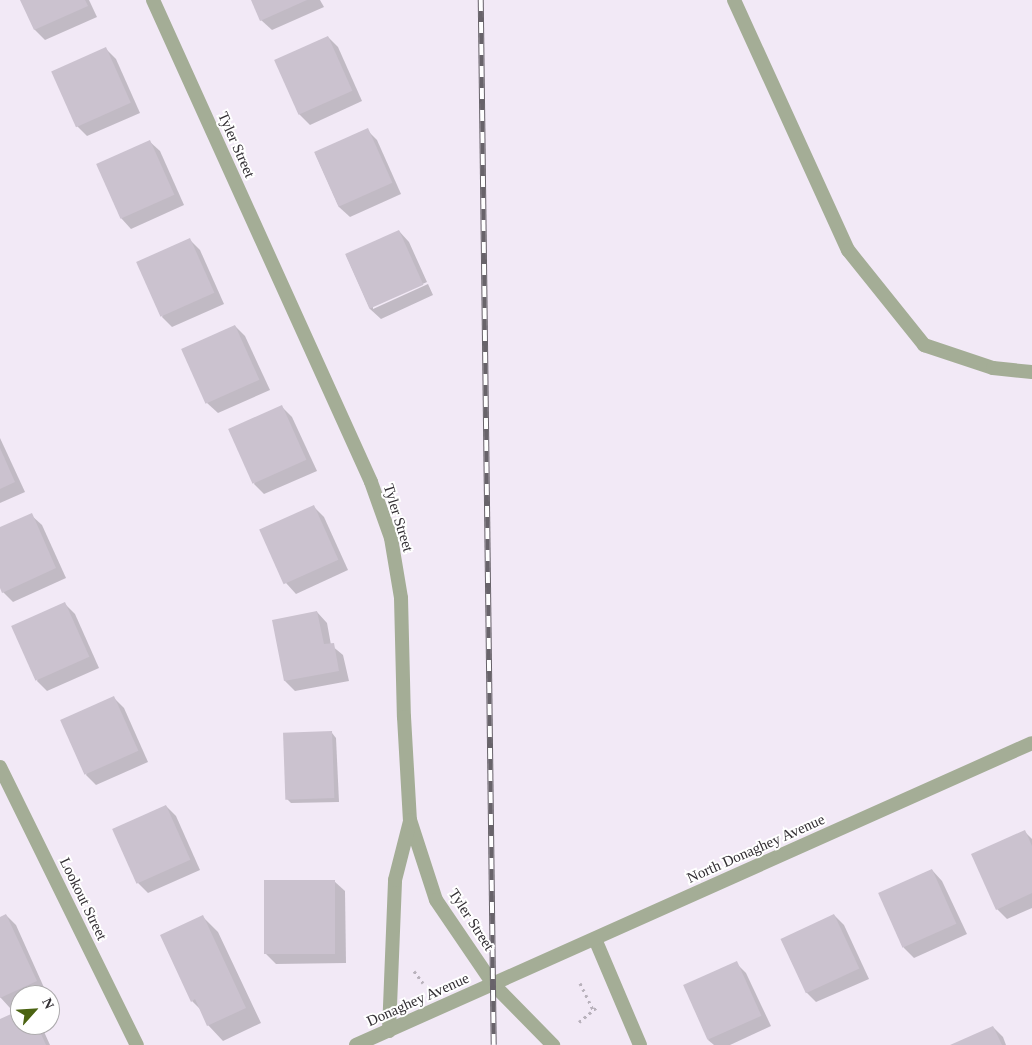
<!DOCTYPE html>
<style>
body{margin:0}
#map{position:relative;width:1032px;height:1045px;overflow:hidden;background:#f2e9f6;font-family:Georgia,serif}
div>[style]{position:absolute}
.shadow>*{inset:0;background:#0003}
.building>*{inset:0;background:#cbc2cf;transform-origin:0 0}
.path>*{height:3px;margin-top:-1.5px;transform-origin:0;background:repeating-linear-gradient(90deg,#b8b1bb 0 2.5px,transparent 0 6.5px)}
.service>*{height:14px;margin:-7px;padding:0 7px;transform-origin:7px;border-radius:7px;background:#a4ad96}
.minor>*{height:14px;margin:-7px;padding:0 7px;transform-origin:7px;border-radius:7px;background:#a4ad96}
.tertiary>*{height:14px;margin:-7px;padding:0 7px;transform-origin:7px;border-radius:7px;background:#a4ad96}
.rail>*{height:5.5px;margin-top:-2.75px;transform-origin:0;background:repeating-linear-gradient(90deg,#fff 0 11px,#68636a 0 22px);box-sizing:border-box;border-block:1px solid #68636a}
span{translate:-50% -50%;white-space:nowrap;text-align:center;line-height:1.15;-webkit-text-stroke:4px #fff;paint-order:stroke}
.street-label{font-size:15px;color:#322e33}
.north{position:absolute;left:10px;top:985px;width:50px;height:50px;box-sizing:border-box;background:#fff;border:1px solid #adabad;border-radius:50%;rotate:64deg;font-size:14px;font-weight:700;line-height:20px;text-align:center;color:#322e33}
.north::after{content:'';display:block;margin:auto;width:18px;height:22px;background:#4b6312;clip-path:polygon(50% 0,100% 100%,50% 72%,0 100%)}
</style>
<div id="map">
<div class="shadow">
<i style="clip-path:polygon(22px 0,89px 0,97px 17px,45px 40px,35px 30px)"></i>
<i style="clip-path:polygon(252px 0,320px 0,324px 7px,272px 30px,261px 20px)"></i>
<i style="clip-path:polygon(328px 37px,338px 47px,362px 101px,310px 125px,299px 114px)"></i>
<i style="clip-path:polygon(106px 49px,116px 59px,140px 113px,87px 136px,77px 126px)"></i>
<i style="clip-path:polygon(367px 130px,377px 140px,401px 194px,350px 217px,339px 207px,315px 153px)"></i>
<i style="clip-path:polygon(149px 141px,160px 151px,184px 205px,131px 229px,121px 218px)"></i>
<i style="clip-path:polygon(399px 231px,409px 242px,427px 282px,373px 306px,373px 309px,428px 284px,433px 295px,381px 319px,370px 309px,346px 255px)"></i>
<i style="clip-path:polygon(190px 240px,200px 250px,224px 304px,172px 327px,162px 317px)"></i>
<i style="clip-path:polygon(235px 326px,245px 336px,270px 390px,218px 413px,207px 403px)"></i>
<i style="clip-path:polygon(282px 407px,292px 417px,317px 471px,264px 494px,254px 484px)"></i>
<i style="clip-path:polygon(0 438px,25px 492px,0 503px)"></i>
<i style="clip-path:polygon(313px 506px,324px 517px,348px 570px,296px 594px,286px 583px)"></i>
<i style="clip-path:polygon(31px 515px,42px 525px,66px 578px,13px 602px,3px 592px,0 585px,0 529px)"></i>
<i style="clip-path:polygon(65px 604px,75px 614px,99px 668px,47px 691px,37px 681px)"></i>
<i style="clip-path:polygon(317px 612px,327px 623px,331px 645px,343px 655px,349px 681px,295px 691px,285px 681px,273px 621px)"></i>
<i style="clip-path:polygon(114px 698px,124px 708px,148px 762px,96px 785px,86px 775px)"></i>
<i style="clip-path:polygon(332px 733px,336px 738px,339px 802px,291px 803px,286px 798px)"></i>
<i style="clip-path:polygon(166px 806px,176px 816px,200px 870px,148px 893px,138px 883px)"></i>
<i style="clip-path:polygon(1025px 832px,1032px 839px,1032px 908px,1007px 919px,997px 909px)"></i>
<i style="clip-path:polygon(932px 870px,942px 881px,967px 934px,914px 958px,904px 948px,880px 894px)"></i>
<i style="clip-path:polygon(334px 881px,345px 891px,346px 963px,276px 964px,266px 954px)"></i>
<i style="clip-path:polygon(6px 915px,16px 925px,46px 992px,39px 995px,20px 995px,20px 1004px,10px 1008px,0 997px,0 918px)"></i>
<i style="clip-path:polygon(834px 915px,844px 925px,869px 979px,816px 1002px,806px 992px)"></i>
<i style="clip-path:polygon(203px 917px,218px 932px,261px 1023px,223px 1041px,208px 1025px,202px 1011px,192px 1001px)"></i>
<i style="clip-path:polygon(736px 963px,746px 973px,771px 1026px,730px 1045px,714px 1045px,708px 1040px)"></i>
<i style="clip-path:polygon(20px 1011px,20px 1025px,41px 1025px,50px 1045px,2px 1045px,0 1020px)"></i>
<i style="clip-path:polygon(993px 1027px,1003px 1037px,1006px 1045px,954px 1045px)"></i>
</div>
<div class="building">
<i style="clip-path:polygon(20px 0,85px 0,88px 6px,34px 30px)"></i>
<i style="clip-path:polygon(251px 0,307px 0,260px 21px)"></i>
<i style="left:328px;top:36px;width:60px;height:59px;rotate:66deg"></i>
<i style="left:106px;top:47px;width:61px;height:60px;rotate:66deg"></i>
<i style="left:368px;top:128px;width:60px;height:59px;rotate:66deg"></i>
<i style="left:150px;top:140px;width:60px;height:59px;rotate:66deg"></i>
<i style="left:399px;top:230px;width:60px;height:59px;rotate:66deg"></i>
<i style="left:190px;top:238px;width:60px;height:59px;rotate:66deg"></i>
<i style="left:235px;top:325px;width:60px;height:59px;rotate:66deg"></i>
<i style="left:282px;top:405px;width:60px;height:59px;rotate:66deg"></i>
<i style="clip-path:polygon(0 448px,15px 482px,0 489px)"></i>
<i style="left:314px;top:505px;width:60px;height:60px;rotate:66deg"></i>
<i style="clip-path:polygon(32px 513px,56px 568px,2px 593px,0 588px,0 527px)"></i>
<i style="left:65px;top:602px;width:60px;height:59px;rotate:66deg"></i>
<i style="clip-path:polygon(317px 611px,324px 644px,334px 643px,339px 671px,284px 681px,272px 620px)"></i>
<i style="left:114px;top:696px;width:60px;height:59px;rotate:66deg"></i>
<i style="left:332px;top:731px;width:67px;height:49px;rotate:88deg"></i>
<i style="left:166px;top:805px;width:60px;height:59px;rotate:66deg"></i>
<i style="clip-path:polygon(1025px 830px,1032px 846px,1032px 893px,996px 910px,971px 854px)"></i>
<i style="left:932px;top:869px;width:60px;height:59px;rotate:66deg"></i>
<i style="left:264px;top:880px;width:71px;height:74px"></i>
<i style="clip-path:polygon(6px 914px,37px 981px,0 998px,0 917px)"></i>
<i style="left:834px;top:914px;width:60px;height:59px;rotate:65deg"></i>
<i style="clip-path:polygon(203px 915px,246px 1008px,207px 1026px,195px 999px,191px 1002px,160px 935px)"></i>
<i style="left:737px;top:961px;width:60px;height:59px;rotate:66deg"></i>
<i style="clip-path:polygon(20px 1010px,20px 1025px,37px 1025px,46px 1045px,0 1045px,0 1019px)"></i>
<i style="clip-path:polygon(993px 1026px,1002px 1045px,950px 1045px)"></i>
</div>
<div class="path">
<i style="left:414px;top:971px;width:15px;rotate:53deg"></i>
<i style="left:580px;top:983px;width:30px;rotate:64deg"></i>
<i style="left:579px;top:1022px;width:26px;rotate:-40deg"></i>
</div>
<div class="service">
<i style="left:734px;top:0;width:275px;rotate:65.5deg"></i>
<i style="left:848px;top:250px;width:122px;rotate:51.3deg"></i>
<i style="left:924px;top:345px;width:73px;rotate:18.4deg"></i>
<i style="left:993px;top:368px;width:39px;rotate:6deg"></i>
</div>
<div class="minor">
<i style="left:0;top:767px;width:310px;rotate:63.8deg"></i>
</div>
<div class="tertiary">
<i style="left:153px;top:0;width:529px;rotate:65.66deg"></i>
<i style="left:371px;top:482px;width:59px;rotate:70.3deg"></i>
<i style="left:391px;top:538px;width:61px;rotate:80.5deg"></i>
<i style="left:401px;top:598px;width:119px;rotate:88.6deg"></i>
<i style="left:404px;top:717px;width:103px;rotate:86.7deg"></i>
<i style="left:410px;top:820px;width:84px;rotate:72deg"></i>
<i style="left:436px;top:900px;width:102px;rotate:55.8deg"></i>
<i style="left:493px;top:984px;width:86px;rotate:45.5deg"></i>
<i style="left:595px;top:939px;width:115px;rotate:67deg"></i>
<i style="left:389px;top:1031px;width:151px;rotate:-87.7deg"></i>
<i style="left:395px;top:880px;width:61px;rotate:-75.7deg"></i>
<i style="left:356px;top:1045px;width:740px;rotate:-24.07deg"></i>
</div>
<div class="rail">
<i style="left:481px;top:0;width:1045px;rotate:89.29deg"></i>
</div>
<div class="street-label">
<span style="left:236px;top:145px;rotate:66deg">Tyler Street</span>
<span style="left:398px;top:518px;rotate:73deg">Tyler Street</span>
<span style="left:756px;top:849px;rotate:-24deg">North Donaghey Avenue</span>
<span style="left:83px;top:899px;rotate:64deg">Lookout Street</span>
<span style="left:471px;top:920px;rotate:57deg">Tyler Street</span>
<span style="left:418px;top:1000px;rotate:-24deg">Donaghey Avenue</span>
</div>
<div class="north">N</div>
</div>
